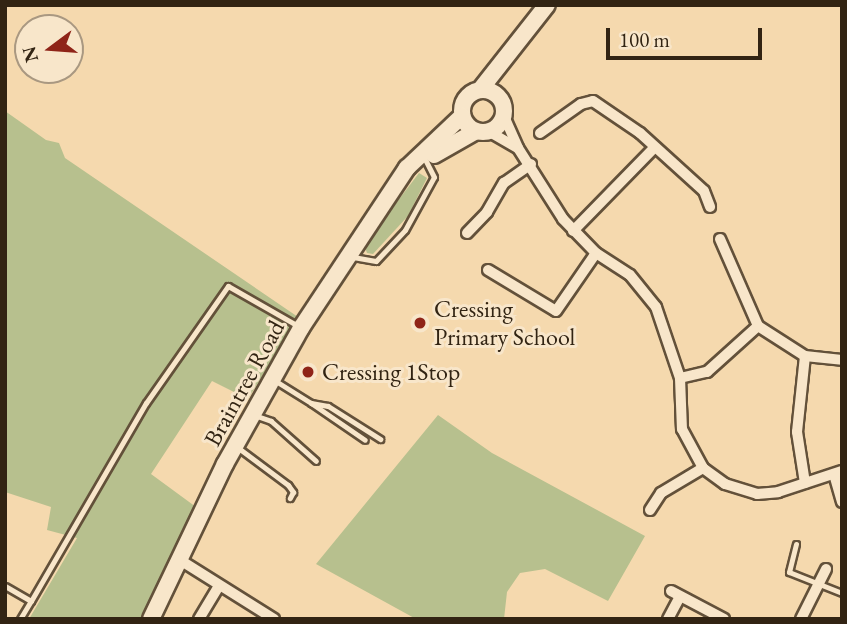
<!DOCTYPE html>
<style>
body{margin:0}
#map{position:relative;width:847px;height:624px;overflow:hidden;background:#f5d9ae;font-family:"EB Garamond",serif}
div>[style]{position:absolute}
.green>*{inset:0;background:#b7c08e}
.roads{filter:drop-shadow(2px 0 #63513a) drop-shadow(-2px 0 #63513a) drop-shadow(0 2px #63513a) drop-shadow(0 -2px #63513a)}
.lane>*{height:5px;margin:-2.5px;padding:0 2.5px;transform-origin:2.5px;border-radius:2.5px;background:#f8e6ca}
.street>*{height:10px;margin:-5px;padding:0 5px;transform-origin:5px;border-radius:5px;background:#f8e6ca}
.secondary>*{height:16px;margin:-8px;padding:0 8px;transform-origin:8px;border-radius:8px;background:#f8e6ca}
.secondary>.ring{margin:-8px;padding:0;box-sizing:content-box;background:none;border:16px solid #f8e6ca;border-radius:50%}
.dots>*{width:19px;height:19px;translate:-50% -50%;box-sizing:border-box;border:4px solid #f8e6ca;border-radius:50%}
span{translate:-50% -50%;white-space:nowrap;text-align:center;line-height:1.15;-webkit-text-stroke:6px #f8e6ca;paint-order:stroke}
.poi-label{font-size:24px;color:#322413}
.left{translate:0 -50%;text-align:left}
.street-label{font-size:24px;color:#322413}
.frame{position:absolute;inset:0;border:7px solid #322413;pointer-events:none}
.north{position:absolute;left:14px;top:14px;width:70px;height:70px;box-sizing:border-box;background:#f8e6ca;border:2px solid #a99881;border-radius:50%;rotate:254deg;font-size:19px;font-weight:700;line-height:28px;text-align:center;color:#322413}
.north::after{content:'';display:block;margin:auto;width:24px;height:32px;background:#8f2418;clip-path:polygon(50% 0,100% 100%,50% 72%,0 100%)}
.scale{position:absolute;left:606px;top:28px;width:156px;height:32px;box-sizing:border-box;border:4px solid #322413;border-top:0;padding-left:9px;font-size:21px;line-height:24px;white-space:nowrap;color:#322413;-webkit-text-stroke:5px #f8e6ca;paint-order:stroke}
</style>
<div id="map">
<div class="green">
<i style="clip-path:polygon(5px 111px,46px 140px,59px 143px,65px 158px,298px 317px,248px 399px,212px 381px,151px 474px,196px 507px,143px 619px,29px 619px,77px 538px,47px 530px,51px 507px,5px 492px)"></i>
<i style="clip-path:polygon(419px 173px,427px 178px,408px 216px,373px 254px,367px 253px,364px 245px)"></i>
<i style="clip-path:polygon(438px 415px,492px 453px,645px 536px,608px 601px,545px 569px,520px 573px,507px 592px,504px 619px,416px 619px,316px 564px)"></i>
</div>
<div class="roads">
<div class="lane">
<i style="left:353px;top:257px;width:23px;rotate:10deg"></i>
<i style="left:376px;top:261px;width:42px;rotate:-46.9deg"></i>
<i style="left:405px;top:230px;width:60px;rotate:-61.3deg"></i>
<i style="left:434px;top:177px;width:18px;rotate:-117deg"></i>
<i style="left:274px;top:380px;width:44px;rotate:31.9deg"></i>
<i style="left:311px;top:403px;width:17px;rotate:10deg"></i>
<i style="left:328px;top:406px;width:62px;rotate:32.4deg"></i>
<i style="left:311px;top:403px;width:65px;rotate:34.4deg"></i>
<i style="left:254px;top:415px;width:18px;rotate:19deg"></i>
<i style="left:271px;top:421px;width:60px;rotate:41.6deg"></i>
<i style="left:237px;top:447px;width:64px;rotate:36.7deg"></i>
<i style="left:288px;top:485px;width:9px;rotate:54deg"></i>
<i style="left:293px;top:492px;width:7px;rotate:117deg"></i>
<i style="left:796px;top:544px;width:29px;rotate:104deg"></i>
<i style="left:789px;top:572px;width:57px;rotate:21.6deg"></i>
<i style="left:5px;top:586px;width:30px;rotate:30deg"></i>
<i style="left:31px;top:601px;width:229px;rotate:-59.9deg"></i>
<i style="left:146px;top:403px;width:143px;rotate:-55deg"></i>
<i style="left:228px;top:286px;width:81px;rotate:29.7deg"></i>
<i style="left:20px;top:619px;width:21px;rotate:-59deg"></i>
</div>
<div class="street">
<i style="left:503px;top:114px;width:37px;rotate:66deg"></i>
<i style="left:518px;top:148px;width:84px;rotate:57.6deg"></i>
<i style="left:563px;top:219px;width:47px;rotate:45.9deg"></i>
<i style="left:596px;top:253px;width:40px;rotate:32.9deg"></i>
<i style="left:630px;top:275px;width:41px;rotate:50.9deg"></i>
<i style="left:656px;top:307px;width:75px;rotate:71.3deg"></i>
<i style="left:680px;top:378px;width:51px;rotate:87.8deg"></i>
<i style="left:682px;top:429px;width:44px;rotate:61.7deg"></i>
<i style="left:703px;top:468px;width:27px;rotate:36deg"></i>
<i style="left:725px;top:484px;width:34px;rotate:17deg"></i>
<i style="left:757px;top:494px;width:21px;rotate:-5deg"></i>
<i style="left:778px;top:492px;width:67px;rotate:-18.2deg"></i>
<i style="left:488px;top:131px;width:34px;rotate:30deg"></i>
<i style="left:540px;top:133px;width:50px;rotate:-35.3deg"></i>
<i style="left:581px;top:104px;width:12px;rotate:-14deg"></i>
<i style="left:593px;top:101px;width:57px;rotate:34.2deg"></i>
<i style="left:640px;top:133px;width:86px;rotate:42.2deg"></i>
<i style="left:704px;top:191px;width:17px;rotate:69deg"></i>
<i style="left:573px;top:231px;width:117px;rotate:-45.7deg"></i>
<i style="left:467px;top:233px;width:29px;rotate:-46deg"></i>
<i style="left:487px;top:212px;width:34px;rotate:-60deg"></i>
<i style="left:504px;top:183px;width:33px;rotate:-35deg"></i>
<i style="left:720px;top:239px;width:95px;rotate:66.4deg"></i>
<i style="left:758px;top:326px;width:56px;rotate:32.6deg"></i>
<i style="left:805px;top:356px;width:37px;rotate:6deg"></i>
<i style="left:488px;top:270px;width:79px;rotate:31.1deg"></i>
<i style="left:556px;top:311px;width:70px;rotate:-55.4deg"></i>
<i style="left:680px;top:378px;width:28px;rotate:-13deg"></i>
<i style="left:707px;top:372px;width:69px;rotate:-42deg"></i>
<i style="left:834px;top:474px;width:29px;rotate:74deg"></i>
<i style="left:805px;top:483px;width:52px;rotate:-98.9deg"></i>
<i style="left:797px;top:432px;width:76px;rotate:-84deg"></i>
<i style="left:650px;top:510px;width:20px;rotate:-57deg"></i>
<i style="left:661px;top:493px;width:49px;rotate:-30.8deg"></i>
<i style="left:180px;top:560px;width:111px;rotate:32.1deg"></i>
<i style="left:671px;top:591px;width:60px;rotate:27.8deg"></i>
<i style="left:199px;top:619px;width:39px;rotate:-59deg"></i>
<i style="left:668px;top:619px;width:24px;rotate:-62deg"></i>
<i style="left:801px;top:619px;width:56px;rotate:-63.4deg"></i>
</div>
<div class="secondary">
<i style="left:480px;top:90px;width:108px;rotate:-51.8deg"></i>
<i class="ring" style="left:462px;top:90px;width:26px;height:26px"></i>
<i style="left:434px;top:155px;width:48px;rotate:-29.7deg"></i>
<i style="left:151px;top:619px;width:172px;rotate:-64.5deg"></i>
<i style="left:225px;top:464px;width:156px;rotate:-60.8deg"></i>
<i style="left:301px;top:328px;width:192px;rotate:-56.5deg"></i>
<i style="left:407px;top:168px;width:76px;rotate:-43.4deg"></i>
</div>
</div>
<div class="dots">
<i style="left:420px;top:323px;background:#8f2418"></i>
<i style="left:308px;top:372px;background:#8f2418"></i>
</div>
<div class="poi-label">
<span class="left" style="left:434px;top:323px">Cressing<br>Primary School</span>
<span class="left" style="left:322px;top:372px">Cressing 1Stop</span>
</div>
<div class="street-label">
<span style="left:244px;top:383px;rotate:-61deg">Braintree Road</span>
</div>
<div class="frame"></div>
<div class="north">N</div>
<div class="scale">100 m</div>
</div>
